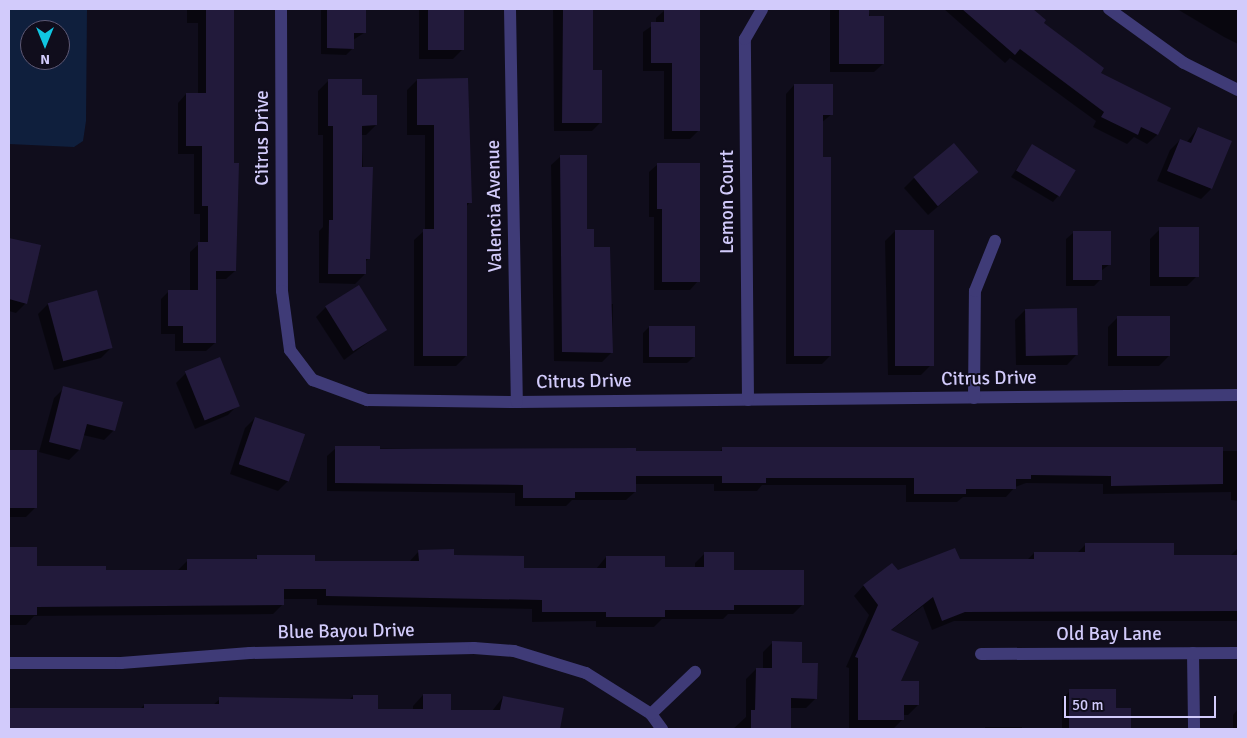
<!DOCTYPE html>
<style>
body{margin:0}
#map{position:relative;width:1247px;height:738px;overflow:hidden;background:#100d1c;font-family:Signika,sans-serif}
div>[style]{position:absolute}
.water>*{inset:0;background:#0f1f3d}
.shadow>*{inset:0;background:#0007;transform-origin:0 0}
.building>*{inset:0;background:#221a3b;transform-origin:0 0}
.minor>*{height:12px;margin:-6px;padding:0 6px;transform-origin:6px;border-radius:6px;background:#3f3b77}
span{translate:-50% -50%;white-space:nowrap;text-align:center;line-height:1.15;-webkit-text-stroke:4px #100d1c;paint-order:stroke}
.street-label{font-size:19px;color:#d2cbfb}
.frame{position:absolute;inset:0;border:10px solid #d2cbfb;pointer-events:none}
.north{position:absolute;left:20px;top:20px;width:50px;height:50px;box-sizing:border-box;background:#100d1c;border:1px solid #5e5975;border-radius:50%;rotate:180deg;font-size:14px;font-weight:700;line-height:20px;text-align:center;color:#d2cbfb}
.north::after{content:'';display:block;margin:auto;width:18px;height:22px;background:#10c6e2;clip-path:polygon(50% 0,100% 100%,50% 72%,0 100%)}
.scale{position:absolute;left:1064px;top:696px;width:152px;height:22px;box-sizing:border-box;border:2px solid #d2cbfb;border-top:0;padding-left:6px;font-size:15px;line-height:18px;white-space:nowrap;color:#d2cbfb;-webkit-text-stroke:4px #100d1c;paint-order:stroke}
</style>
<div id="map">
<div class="water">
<i style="clip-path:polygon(evenodd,9px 9px,87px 9px,86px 121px,83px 141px,74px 147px,9px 144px,9px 9px,30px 30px,60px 30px,60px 60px,30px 60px,30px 30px)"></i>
</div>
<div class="shadow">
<i style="clip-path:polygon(187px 9px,233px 9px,233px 165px,238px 165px,235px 271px,226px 279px,215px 279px,215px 343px,206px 351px,175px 351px,175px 334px,161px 334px,161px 299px,169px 291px,190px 291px,190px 252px,200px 243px,200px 214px,194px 214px,194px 154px,178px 154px,178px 103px,186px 94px,198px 94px,198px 23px,187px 23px)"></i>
<i style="clip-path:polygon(321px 9px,364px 9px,364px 33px,353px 40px,353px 48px,346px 55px,321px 54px)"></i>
<i style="clip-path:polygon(419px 9px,464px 9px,463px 49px,453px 59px,419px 59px)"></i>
<i style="clip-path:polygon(553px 9px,593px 9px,592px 71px,600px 123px,592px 131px,554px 131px)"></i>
<i style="clip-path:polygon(830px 9px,868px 9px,883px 64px,874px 72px,830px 72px)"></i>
<i style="clip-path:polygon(944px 9px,1031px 9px,1044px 20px,1042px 23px,1099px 74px,1170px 108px,1157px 135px,1147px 144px,1134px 137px,1127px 144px,1093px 127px,1096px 121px,1010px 58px,1005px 63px)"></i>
<i style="clip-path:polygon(1177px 9px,1238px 9px,1238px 44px,1224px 37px)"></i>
<i style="clip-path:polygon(665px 10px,699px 130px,690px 139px,664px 139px,664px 71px,643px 71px,643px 32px,656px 23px,656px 18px)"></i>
<i style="clip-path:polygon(417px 80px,470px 202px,466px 207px,466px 356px,456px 366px,414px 366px,414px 240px,425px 230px,425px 135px,407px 135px,407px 90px)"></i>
<i style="clip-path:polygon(328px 81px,376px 125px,366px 135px,361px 135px,369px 258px,365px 262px,365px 274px,355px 284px,319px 283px,319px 231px,323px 227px,323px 135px,318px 135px,318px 91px)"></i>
<i style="clip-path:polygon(794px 85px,832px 114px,821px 123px,830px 356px,822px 364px,786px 364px,786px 94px)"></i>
<i style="clip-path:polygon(1198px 128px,1231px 141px,1211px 189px,1201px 199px,1157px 181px,1170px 150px,1180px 140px,1186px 143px)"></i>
<i style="clip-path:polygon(1032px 146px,1059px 195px,1053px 202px,1011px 177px)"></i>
<i style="clip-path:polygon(561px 156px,593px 249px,608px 304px,613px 304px,612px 352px,602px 362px,554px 361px,551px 165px)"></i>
<i style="clip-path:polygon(658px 164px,698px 281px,690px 290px,654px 290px,654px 217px,649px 217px,649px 172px)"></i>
<i style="clip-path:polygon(914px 178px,967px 182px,928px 215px,904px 188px)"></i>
<i style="clip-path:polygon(1160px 229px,1197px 276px,1187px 286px,1150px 286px,1150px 239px)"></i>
<i style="clip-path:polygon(895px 231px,931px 365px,921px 375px,888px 375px,885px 241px)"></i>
<i style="clip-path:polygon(1073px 233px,1110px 264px,1101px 271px,1101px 279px,1094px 286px,1066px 286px,1066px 239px)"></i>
<i style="clip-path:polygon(9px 239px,39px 246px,26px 303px,16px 313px,9px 311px)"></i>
<i style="clip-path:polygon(48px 304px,111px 348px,101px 358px,54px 370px,38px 314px)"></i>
<i style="clip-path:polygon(326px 307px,386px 329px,344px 360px,316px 317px)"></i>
<i style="clip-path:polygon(1025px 310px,1077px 354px,1067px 365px,1016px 365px,1015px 320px)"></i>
<i style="clip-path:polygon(1118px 317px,1169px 356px,1159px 366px,1108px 366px,1108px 327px)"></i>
<i style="clip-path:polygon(649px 327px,694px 357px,687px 363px,643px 363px,643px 333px)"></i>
<i style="clip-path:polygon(186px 373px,238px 405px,228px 415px,195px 429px,176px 383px)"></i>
<i style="clip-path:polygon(64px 388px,114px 430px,104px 440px,83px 435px,79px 450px,69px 460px,39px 452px,54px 398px)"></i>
<i style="clip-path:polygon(255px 418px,304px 435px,288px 481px,278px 491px,230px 474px,245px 428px)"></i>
<i style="clip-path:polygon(336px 448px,635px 452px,719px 452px,723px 448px,1238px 451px,1238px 501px,1231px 500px,1231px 492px,1103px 494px,1103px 484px,1026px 483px,1015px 487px,1006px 497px,963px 497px,957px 502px,906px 502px,906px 485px,762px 485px,757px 491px,714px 491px,714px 484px,635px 484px,635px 492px,626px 500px,572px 500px,566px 506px,515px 506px,515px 493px,327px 491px,327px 456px)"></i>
<i style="clip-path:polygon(9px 451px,35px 451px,36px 507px,26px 517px,9px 517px)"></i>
<i style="clip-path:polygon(1086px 544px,1173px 556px,1230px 556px,1238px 548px,1238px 621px,954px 621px,932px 630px,923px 606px,890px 631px,899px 682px,918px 705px,908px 715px,903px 715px,903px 719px,893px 729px,849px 729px,849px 668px,846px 667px,869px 615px,854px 596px,863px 586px,892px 564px,898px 572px,959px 560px,1027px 560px,1034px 553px,1077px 553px)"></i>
<i style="clip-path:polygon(9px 548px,36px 548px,36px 568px,105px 572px,178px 570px,188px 560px,254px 560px,258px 557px,314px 562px,409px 562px,419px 551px,523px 570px,596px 569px,606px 557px,664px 568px,695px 568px,695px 563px,705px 553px,733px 572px,803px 604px,793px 614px,728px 614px,723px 619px,662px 619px,654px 627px,596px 627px,596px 621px,532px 622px,532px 609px,317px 605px,317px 599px,283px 599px,283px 604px,273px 614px,34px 616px,26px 625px,9px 625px)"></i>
<i style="clip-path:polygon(773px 642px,800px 664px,816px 698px,806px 708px,790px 708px,790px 729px,733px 729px,746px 717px,746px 679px,756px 669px,763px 670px,763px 652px)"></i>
<i style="clip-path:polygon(1070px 691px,1115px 709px,1130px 729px,1062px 729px,1062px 699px)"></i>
<i style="clip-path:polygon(423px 695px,449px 711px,492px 711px,503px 697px,562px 709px,558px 729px,9px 729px,9px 710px,139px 710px,144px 705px,213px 705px,220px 699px,349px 700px,353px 696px,377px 711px,413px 711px,413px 706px)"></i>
<i style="clip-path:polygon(1238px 709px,1238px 729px,1233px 729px,1233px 715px)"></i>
<i style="left:985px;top:727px;width:37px;height:3px"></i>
</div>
<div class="building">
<i style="clip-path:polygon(206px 9px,234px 9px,234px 163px,239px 163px,236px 271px,216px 271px,216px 343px,183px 343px,183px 326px,168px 326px,168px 290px,198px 290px,198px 242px,208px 242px,208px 206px,202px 206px,202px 146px,186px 146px,186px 93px,206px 93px)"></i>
<i style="clip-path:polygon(327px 9px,366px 9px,366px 33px,354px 33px,354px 49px,327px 48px)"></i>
<i style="left:428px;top:9px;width:36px;height:41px"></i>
<i style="clip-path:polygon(563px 9px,593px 9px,593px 70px,602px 70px,602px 123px,562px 123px)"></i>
<i style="clip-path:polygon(664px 9px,700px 9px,700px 131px,672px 131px,672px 63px,651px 63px,651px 22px,664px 22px)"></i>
<i style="clip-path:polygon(839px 9px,869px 9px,869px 16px,884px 16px,884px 64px,839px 64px)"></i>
<i style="clip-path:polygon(962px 9px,1033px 9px,1046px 20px,1044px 23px,1104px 68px,1101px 73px,1171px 108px,1158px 135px,1141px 127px,1138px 135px,1101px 117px,1104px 112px,1020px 49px,1015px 55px)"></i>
<i style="clip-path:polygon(468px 78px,472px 203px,467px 203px,467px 356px,423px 356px,423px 229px,434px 229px,434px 125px,417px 125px,417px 79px)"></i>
<i style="clip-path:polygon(328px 79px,362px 79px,362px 95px,377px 95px,377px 125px,362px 126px,362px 167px,373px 167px,370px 259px,366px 259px,366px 274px,328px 274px,329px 220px,333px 220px,333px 126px,328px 126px)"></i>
<i style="clip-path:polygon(794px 84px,833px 84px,833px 115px,823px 115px,823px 157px,831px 157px,831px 356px,794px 356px)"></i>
<i style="clip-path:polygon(1198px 127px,1232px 141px,1212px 189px,1167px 171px,1180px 139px,1191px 143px)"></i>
<i style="left:954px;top:143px;width:38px;height:53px;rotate:50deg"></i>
<i style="left:1032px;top:144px;width:51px;height:31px;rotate:31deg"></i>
<i style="clip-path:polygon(560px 155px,587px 155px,587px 229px,594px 229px,594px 247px,610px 247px,613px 353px,562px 352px)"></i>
<i style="clip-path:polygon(657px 163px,700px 163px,700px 282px,662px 282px,662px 209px,657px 209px)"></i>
<i style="left:1159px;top:227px;width:40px;height:50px"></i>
<i style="left:895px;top:230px;width:39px;height:136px"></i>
<i style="clip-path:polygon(1073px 231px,1111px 231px,1111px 265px,1102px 265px,1102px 280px,1073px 280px)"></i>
<i style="clip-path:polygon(9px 238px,41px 245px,27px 304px,9px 299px)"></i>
<i style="left:359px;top:285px;width:53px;height:40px;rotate:58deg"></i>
<i style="left:97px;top:290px;width:60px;height:51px;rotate:75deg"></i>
<i style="left:1077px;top:308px;width:47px;height:52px;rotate:89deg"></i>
<i style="left:1117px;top:316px;width:53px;height:40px"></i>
<i style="left:649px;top:326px;width:46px;height:31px"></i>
<i style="left:220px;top:357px;width:53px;height:38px;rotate:68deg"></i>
<i style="clip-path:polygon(63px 386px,123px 402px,115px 431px,87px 424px,80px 450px,49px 442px)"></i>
<i style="left:255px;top:417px;width:53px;height:50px;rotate:19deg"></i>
<i style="clip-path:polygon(335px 446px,380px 446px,380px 449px,636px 448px,636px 451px,722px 451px,722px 447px,1223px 447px,1223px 484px,1111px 486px,1111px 476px,1031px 475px,1031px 479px,1016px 479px,1016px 489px,966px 489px,966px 494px,914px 494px,914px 478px,766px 478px,766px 483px,722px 483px,722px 476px,636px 476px,636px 492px,575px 492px,575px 498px,523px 498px,523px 485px,335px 483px)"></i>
<i style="left:9px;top:450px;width:28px;height:58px"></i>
<i style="clip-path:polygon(1085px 543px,1174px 543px,1174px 555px,1238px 555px,1238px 611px,965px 612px,942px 621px,933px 597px,891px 630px,919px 642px,901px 681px,919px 681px,919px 705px,904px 705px,904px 720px,858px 720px,858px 658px,855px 657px,878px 605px,863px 585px,892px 563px,898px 570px,955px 548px,960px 559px,1034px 559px,1034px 552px,1085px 552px)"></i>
<i style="clip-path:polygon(9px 547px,37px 547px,37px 566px,106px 566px,106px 570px,187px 570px,187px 559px,257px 559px,257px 555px,315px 555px,315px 561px,419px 561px,418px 550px,454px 549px,454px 555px,524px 556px,524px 568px,606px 568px,606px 556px,665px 556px,665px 567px,704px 567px,704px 552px,734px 552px,734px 570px,804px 570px,804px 605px,734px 605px,734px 610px,665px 610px,665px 617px,606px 617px,606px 612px,542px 612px,542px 600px,326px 596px,326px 589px,284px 589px,284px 605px,37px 607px,37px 615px,9px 615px)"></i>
<i style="clip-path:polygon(772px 641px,802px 642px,802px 663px,818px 663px,817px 699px,791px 698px,791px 729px,751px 729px,751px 710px,755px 710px,756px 668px,772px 668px)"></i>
<i style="clip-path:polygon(1069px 689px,1116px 689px,1116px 708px,1131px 708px,1131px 729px,1069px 729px)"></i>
<i style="clip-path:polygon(423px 694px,451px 694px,451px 710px,500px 710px,503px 696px,564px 708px,560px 729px,9px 729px,9px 708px,144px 708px,144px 704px,219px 704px,219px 697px,353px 699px,353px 695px,378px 695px,378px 709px,423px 709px)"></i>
</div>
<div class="minor">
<i style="left:281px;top:9px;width:282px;rotate:89.8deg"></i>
<i style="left:282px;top:291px;width:60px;rotate:82.3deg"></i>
<i style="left:290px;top:350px;width:38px;rotate:53deg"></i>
<i style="left:313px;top:380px;width:58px;rotate:20.3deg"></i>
<i style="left:367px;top:400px;width:150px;rotate:0.8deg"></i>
<i style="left:517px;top:402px;width:721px;rotate:-0.56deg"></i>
<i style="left:510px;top:9px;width:393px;rotate:89deg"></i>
<i style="left:1109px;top:9px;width:92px;rotate:35.8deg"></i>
<i style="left:1184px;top:63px;width:60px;rotate:26.6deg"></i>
<i style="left:974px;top:398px;width:107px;rotate:-89.5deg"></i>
<i style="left:975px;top:291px;width:54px;rotate:-68.2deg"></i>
<i style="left:748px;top:400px;width:361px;rotate:-90.5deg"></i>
<i style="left:745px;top:39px;width:34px;rotate:-60deg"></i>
<i style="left:1193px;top:653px;width:76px;rotate:89.2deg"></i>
<i style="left:981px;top:654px;width:257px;rotate:-0.2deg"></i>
<i style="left:9px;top:663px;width:112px"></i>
<i style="left:121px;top:663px;width:129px;rotate:-4.4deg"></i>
<i style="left:250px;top:653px;width:224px;rotate:-1.3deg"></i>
<i style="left:474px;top:648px;width:40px;rotate:4.3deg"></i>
<i style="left:514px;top:651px;width:75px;rotate:17deg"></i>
<i style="left:586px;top:673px;width:77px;rotate:32.2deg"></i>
<i style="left:651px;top:714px;width:19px;rotate:54deg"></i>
<i style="left:651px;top:714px;width:61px;rotate:-43.7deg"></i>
</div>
<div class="street-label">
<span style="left:263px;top:138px;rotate:-90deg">Citrus Drive</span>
<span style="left:728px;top:202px;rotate:-90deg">Lemon Court</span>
<span style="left:495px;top:206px;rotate:-91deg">Valencia Avenue</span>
<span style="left:989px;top:379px;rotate:-1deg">Citrus Drive</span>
<span style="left:584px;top:382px;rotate:-1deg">Citrus Drive</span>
<span style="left:346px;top:632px;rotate:-1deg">Blue Bayou Drive</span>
<span style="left:1109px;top:635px">Old Bay Lane</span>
</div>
<div class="frame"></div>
<div class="north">N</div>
<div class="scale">50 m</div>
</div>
